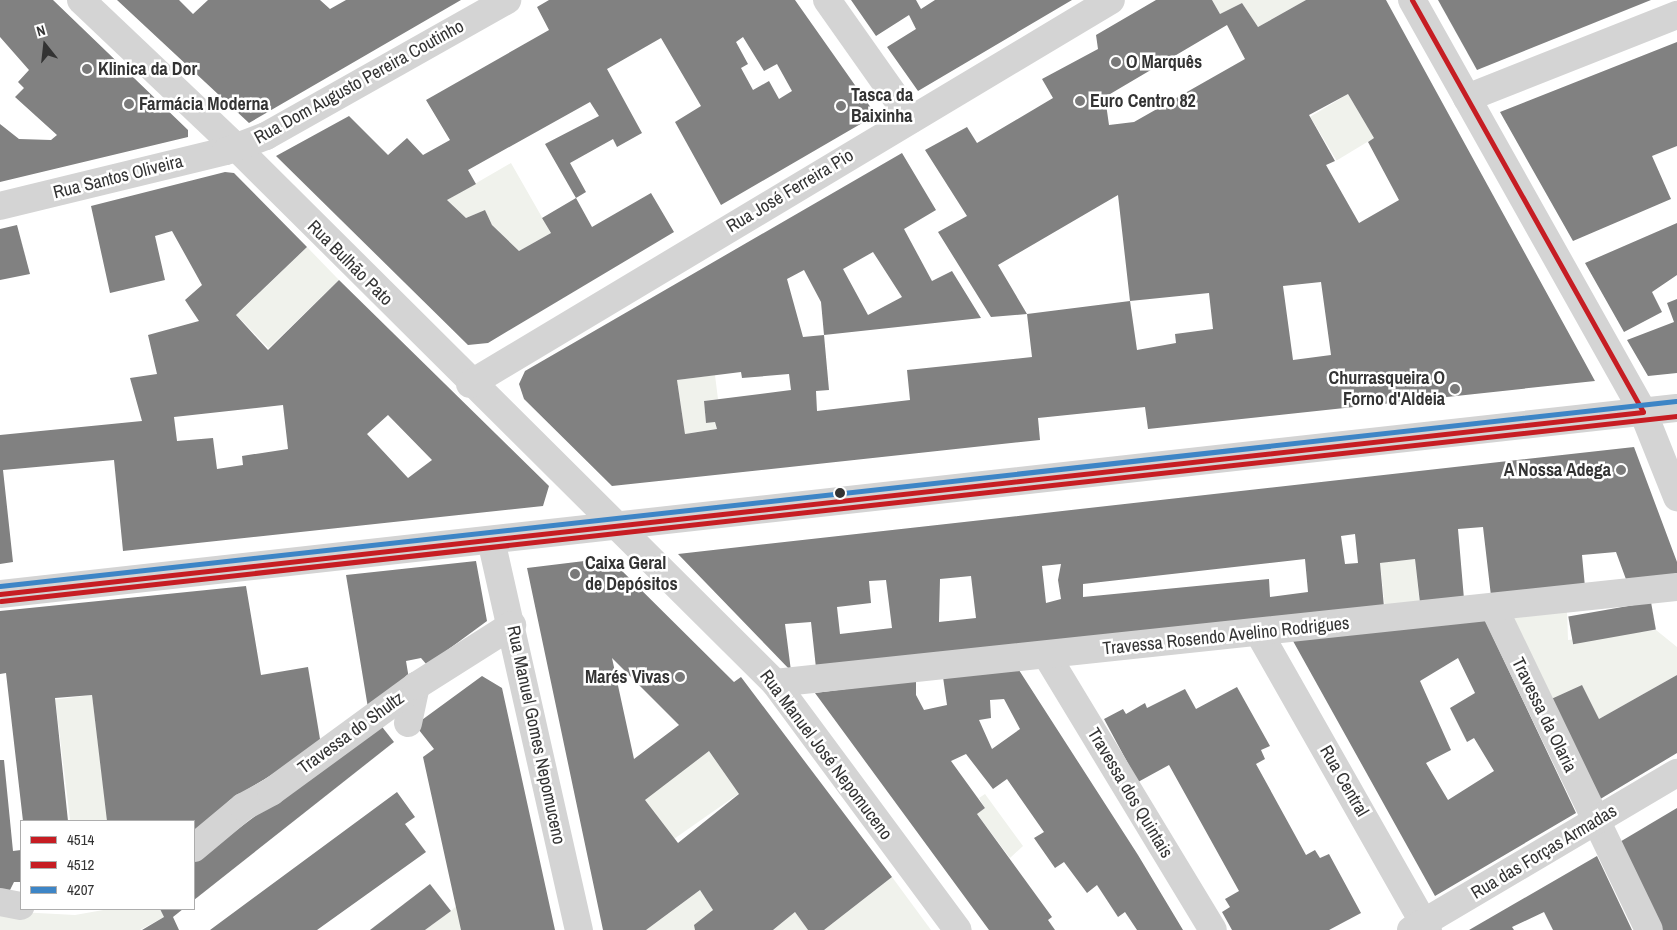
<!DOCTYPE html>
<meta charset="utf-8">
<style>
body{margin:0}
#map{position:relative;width:1677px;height:930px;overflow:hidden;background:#fff;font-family:"Archivo Narrow",sans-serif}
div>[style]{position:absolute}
.green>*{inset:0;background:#f0f2ec;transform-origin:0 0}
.building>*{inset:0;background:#818181;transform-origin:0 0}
.minor>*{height:28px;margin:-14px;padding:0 14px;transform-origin:14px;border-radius:14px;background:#d4d4d4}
.bus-1>*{height:5px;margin:-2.5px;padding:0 2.5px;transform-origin:2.5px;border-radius:2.5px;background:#c61d23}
.bus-2>*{height:5px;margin:-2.5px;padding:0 2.5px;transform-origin:2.5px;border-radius:2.5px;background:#c61d23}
.bus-3>*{height:5px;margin:-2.5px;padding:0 2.5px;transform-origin:2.5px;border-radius:2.5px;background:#3d85c6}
.dots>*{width:14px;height:14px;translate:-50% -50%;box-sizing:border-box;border:2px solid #fff;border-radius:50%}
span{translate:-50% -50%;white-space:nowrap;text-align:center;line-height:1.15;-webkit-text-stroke:5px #fff;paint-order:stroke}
.poi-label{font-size:18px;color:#333;font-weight:700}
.left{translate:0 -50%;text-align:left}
.right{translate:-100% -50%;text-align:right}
.street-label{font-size:18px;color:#333}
.legend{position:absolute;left:20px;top:820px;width:175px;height:90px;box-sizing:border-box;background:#fff;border:1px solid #adadad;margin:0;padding:6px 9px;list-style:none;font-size:15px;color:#333}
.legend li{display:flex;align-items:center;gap:10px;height:25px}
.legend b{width:25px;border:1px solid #adadad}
.north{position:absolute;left:20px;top:20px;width:50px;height:50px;-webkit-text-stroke:4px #fff;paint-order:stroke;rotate:344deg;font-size:14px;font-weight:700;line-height:20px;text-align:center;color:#333}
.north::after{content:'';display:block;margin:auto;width:18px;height:22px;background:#333;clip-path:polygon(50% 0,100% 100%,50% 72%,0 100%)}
</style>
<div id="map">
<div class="green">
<i style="clip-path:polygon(1212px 0,1306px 0,1258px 27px,1242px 3px,1220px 14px)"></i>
<i style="left:1348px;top:94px;width:51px;height:44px;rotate:59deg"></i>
<i style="clip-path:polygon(511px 163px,551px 233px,519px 251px,492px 225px,485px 210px,466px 218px,447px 200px)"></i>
<i style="left:307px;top:247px;width:46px;height:98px;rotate:46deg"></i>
<i style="clip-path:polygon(715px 375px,718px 399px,704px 401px,706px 423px,715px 422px,717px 429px,685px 434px,677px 380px)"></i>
<i style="left:1415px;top:559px;width:44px;height:35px;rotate:84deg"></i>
<i style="clip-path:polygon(1567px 611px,1568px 640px,1656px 630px,1677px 647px,1677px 675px,1599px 719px,1582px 685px,1549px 700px,1509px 617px)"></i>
<i style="left:92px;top:695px;width:127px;height:37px;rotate:83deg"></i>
<i style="left:709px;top:751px;width:52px;height:81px;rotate:55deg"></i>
<i style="clip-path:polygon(985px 794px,1023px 846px,1010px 858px,977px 814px,985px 808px,979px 798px)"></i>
<i style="clip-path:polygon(892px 877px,931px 930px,824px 930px)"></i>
<i style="clip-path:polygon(700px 890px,713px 910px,695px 930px,646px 930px)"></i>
<i style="clip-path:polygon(457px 905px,461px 930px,425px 930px,451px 911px)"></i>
<i style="clip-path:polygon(109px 909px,160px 909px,164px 917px,140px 930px,0 930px,0 911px,75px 915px)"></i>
<i style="clip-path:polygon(795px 912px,808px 930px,773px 930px)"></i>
</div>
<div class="building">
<i style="clip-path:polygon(0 0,53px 0,188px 130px,188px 137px,0 182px,0 124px,19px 139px,51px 140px,57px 135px,15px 97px,24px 88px,18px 82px,29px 70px,0 37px)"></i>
<i style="clip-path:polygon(117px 0,179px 0,193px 14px,208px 0,320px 0,330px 9px,346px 0,461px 0,249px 123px)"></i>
<i style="clip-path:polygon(evenodd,549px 0,795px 0,876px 115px,721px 205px,675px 122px,701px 106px,661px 38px,607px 69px,642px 133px,617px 147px,613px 139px,570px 163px,586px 192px,576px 198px,545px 144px,599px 116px,590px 102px,468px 170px,476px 184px,447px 200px,466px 218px,485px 210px,492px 225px,519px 251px,551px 233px,542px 218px,576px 198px,592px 227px,651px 193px,674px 232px,488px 343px,468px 345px,276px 156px,349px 116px,388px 155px,407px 138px,423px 155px,450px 140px,426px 100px,549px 30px,537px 7px,549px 0,743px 37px,764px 71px,777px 64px,792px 91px,779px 99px,769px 81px,753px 90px,741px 68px,748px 64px,736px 42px,743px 37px)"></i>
<i style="clip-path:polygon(851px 0,916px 0,921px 9px,935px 0,1072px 0,918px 91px,887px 47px,916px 29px,909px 15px,876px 36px)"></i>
<i style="clip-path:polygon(evenodd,1156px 0,1212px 0,1220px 14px,1242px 3px,1258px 27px,1306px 0,1386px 0,1595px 381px,1148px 429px,1145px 407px,1038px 418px,1040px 440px,612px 486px,524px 399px,519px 384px,525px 371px,902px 153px,936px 210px,904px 229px,932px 281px,952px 271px,981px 318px,824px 335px,821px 302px,804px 270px,787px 279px,803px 337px,824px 335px,829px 390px,816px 391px,817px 411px,910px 400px,907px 370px,1032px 357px,1027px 314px,991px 317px,938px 232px,967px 216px,925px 150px,967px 127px,977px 143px,1053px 98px,1042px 79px,1098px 49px,1096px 35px,1156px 0,1227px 25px,1245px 59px,1134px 122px,1109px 125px,1105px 97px,1227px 25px,1156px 0,1348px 94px,1374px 138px,1368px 142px,1399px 200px,1359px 223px,1326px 165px,1335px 161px,1309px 115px,1348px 94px,1156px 0,1118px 195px,1130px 301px,1027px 314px,998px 265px,1118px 195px,1156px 0,873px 252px,902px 297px,868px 315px,843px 269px,873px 252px,1156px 0,1321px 282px,1331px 355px,1293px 360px,1283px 286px,1321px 282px,1156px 0,1209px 293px,1213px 329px,1175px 334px,1176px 343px,1137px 350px,1130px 301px,1209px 293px,1156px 0,741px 372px,742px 378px,789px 374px,791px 390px,704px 401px,706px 423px,715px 422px,717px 429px,685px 434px,677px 380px,741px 372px)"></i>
<i style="clip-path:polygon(1438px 0,1651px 0,1477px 70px)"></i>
<i style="clip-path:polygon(1677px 42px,1677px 146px,1652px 156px,1671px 199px,1573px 241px,1500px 112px)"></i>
<i style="clip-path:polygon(evenodd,225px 172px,234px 173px,307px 247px,236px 315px,268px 350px,339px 280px,549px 486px,543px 506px,123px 551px,114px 460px,3px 470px,13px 562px,0 564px,0 435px,142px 421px,130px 378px,157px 374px,148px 335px,199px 321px,185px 300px,202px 285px,172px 231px,155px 236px,165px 280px,110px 293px,91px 206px,225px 172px,283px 405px,288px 449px,242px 456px,243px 465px,217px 469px,213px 438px,177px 441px,174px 417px,283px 405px,225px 172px,388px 415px,432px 460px,408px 478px,367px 434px,388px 415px)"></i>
<i style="clip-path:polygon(1677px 223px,1677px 275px,1652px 292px,1662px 312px,1624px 332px,1585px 263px)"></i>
<i style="clip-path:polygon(17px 225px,30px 274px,0 280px,0 229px)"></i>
<i style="clip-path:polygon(1677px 299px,1677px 373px,1648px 376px,1627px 340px,1674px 322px,1667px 303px)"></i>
<i style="clip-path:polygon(evenodd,1634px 447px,1677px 562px,1677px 576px,1627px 582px,1616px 552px,1582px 555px,1585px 587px,1491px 596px,1483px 527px,1458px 529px,1464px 599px,1420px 603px,1415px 559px,1380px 563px,1384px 607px,816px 668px,811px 622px,785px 624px,791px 671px,678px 554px,1634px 447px,1355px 534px,1358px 563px,1345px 564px,1341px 536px,1355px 534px,1634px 447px,1305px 559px,1308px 592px,1270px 597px,1269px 579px,1083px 597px,1083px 584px,1305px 559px,1634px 447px,1061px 564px,1058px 580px,1061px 599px,1046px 603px,1042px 566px,1061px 564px,1634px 447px,971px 576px,976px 618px,939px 622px,940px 579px,971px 576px,1634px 447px,886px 580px,892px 628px,840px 634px,837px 607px,871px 603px,869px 581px,886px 580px)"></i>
<i style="clip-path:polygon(evenodd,609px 558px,734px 682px,741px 677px,892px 877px,824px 930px,808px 930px,795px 912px,773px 930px,695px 930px,694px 925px,713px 910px,700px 890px,646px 930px,603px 930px,527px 568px,609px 558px,612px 658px,679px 725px,634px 759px,612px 658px,609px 558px,709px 751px,739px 794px,678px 843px,645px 800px,709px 751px)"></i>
<i style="clip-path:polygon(476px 561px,487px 621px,427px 665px,421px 658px,406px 661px,409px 679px,368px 708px,346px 575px)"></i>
<i style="clip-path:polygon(246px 586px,261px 675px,308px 667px,321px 745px,230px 800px,194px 834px,194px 821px,107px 821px,92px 695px,55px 698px,68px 821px,23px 821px,6px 673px,0 674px,0 611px)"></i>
<i style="left:1651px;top:602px;width:28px;height:84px;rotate:80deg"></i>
<i style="clip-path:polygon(evenodd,1484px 618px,1576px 813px,1435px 896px,1293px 641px,1484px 618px,1458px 658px,1475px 693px,1450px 708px,1467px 742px,1474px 738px,1494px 771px,1448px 800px,1426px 763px,1451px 750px,1420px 681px,1458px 658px)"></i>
<i style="clip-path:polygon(evenodd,1017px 667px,1138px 855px,1183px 930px,1137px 930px,1125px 912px,1118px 917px,1097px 885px,1087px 893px,1064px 862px,1055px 868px,1034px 838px,1044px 832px,1007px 779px,993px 789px,966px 754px,951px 761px,985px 808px,977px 814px,1052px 917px,1048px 920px,1055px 930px,989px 930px,815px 693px,916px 680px,916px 695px,924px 710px,947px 705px,943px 677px,1017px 667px,1004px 699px,1020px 729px,992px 749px,979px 720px,991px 718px,990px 700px,1004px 699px)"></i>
<i style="clip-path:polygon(1677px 675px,1677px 753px,1597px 801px,1549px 700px,1582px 685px,1599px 719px)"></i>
<i style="clip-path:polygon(482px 676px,502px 688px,555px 930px,461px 930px,423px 757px,434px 749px,415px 725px)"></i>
<i style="clip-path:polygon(1237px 687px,1270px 746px,1261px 750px,1265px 759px,1256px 764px,1306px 855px,1315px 850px,1320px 858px,1329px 854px,1361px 913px,1329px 930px,1232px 930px,1222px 912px,1230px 907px,1225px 899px,1239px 891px,1169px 765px,1138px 782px,1104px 719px,1123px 709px,1126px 714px,1145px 703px,1147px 708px,1185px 689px,1196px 709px)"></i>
<i style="clip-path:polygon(379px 723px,394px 742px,194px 900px,194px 862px)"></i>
<i style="clip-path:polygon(0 760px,4px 760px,13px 851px,21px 850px,21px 882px,14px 882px,8px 894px,0 893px)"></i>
<i style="clip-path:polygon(397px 792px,415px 817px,405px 824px,426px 852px,317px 930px,210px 930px)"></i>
<i style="clip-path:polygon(1677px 808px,1677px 930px,1659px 930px,1618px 843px)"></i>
<i style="clip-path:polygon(1597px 856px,1632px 930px,1553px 930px,1544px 912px,1512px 927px,1514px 930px,1469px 930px)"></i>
<i style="clip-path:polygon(430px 884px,451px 911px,425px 930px,370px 930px)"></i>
<i style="clip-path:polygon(160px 909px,183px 909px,173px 917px,179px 930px,142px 930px,164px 917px)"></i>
</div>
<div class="minor">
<i style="left:81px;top:0;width:215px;rotate:43.5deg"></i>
<i style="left:237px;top:148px;width:759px;rotate:44.84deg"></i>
<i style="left:775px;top:683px;width:307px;rotate:53.5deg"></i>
<i style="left:827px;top:0;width:146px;rotate:54.8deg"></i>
<i style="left:1412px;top:0;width:472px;rotate:60.7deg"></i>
<i style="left:1643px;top:412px;width:92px;rotate:68.2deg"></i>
<i style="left:1467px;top:98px;width:226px;rotate:-21.6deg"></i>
<i style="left:0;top:206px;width:233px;rotate:-13.7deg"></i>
<i style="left:226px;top:151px;width:43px;rotate:-20.6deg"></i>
<i style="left:266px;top:136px;width:277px;rotate:-29.4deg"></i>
<i style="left:470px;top:384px;width:747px;rotate:-30.92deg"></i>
<i style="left:491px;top:540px;width:400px;rotate:77.3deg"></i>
<i style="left:0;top:594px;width:1687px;rotate:-6.33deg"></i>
<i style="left:1494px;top:608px;width:357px;rotate:64.3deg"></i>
<i style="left:1259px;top:633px;width:342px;rotate:60.4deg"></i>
<i style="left:1047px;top:656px;width:320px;rotate:58.8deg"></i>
<i style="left:775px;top:683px;width:907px;rotate:-6.08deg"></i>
<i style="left:408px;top:723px;width:38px;rotate:-78deg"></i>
<i style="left:194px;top:848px;width:64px;rotate:-39.9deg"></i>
<i style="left:243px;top:807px;width:32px;rotate:-28deg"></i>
<i style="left:271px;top:792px;width:180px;rotate:-36.2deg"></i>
<i style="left:416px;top:686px;width:114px;rotate:-32.4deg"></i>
<i style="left:0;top:902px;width:21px;rotate:11deg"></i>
<i style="left:1411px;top:930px;width:309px;rotate:-30.6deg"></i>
</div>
<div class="bus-1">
<i style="left:1412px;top:0;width:472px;rotate:60.7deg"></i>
<i style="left:0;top:594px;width:1653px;rotate:-6.32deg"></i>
</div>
<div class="bus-2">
<i style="left:1px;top:601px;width:1686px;rotate:-6.3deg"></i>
</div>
<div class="bus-3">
<i style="left:0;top:586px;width:1686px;rotate:-6.3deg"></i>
</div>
<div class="dots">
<i style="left:1116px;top:62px;background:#7a7a7a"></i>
<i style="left:87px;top:69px;background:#7a7a7a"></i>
<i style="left:1080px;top:101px;background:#7a7a7a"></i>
<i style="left:129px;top:104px;background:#7a7a7a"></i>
<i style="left:841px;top:106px;background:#7a7a7a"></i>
<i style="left:1455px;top:389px;background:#7a7a7a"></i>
<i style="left:1621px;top:470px;background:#7a7a7a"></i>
<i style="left:840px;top:493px;background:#333"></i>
<i style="left:575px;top:574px;background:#7a7a7a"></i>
<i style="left:680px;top:677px;background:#7a7a7a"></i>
</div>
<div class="poi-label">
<span class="left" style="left:1126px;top:62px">O Marquês</span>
<span class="left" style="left:98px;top:69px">Klinica da Dor</span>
<span class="left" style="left:851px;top:106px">Tasca da<br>Baixinha</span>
<span class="left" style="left:1090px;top:101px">Euro Centro 82</span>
<span class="left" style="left:139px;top:104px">Farmácia Moderna</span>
<span class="right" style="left:1445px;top:389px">Churrasqueira O<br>Forno d'Aldeia</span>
<span class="right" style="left:1611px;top:470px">A Nossa Adega</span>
<span class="left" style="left:585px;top:574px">Caixa Geral<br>de Depósitos</span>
<span class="right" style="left:670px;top:677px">Marés Vivas</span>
</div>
<div class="street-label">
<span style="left:359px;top:82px;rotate:-29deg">Rua Dom Augusto Pereira Coutinho</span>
<span style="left:118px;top:177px;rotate:-14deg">Rua Santos Oliveira</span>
<span style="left:790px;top:191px;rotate:-31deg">Rua José Ferreira Pio</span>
<span style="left:350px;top:263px;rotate:45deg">Rua Bulhão Pato</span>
<span style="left:1226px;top:636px;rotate:-6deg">Travessa Rosendo Avelino Rodrigues</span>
<span style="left:1544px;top:715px;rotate:64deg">Travessa da Olaria</span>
<span style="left:351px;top:733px;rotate:-36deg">Travessa do Shultz</span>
<span style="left:536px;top:735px;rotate:78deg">Rua Manuel Gomes Nepomuceno</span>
<span style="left:826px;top:755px;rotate:53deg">Rua Manuel José Nepomuceno</span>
<span style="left:1344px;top:781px;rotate:60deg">Rua Central</span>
<span style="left:1130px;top:793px;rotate:59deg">Travessa dos Quintais</span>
<span style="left:1544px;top:852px;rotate:-31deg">Rua das Forças Armadas</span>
</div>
<ul class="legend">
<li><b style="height:6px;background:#c61d23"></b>4514</li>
<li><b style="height:6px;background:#c61d23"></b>4512</li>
<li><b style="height:6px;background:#3d85c6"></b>4207</li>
</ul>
<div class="north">N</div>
</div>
